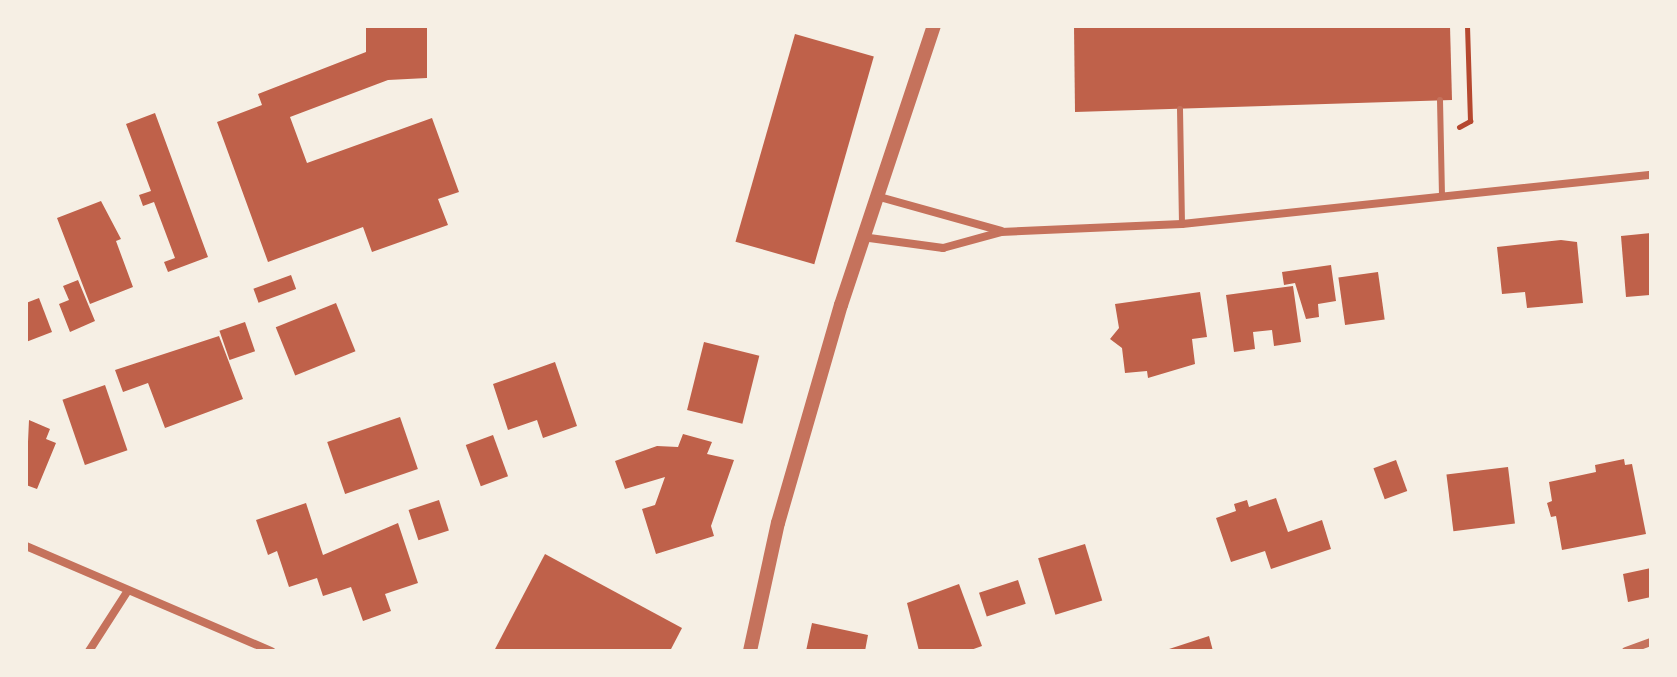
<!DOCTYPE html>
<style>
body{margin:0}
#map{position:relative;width:1677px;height:677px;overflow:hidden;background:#f6efe4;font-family:Lora,serif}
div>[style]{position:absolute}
.building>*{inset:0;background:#bf614a;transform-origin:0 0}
.path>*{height:5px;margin:-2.5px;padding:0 2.5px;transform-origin:2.5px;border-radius:2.5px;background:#b5482f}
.service>*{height:6px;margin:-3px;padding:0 3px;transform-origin:3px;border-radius:3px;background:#c5725c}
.minor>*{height:8px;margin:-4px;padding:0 4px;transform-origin:4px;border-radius:4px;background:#c5725c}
.tertiary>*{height:14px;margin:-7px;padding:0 7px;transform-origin:7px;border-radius:7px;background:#c5725c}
span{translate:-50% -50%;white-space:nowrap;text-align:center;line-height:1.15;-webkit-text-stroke:8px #f6efe4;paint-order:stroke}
.frame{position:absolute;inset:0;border:28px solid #f6efe4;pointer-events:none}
</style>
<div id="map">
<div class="building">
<i style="clip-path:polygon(366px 26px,427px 26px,427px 78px,388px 80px,290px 117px,307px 163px,432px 118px,459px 192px,438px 199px,448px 225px,372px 252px,363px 227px,268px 262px,217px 122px,262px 105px,258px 94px,366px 52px)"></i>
<i style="clip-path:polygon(1074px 26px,1450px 26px,1452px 100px,1075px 112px)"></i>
<i style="left:795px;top:34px;width:82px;height:216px;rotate:16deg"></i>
<i style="clip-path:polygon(155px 113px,208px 257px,168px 272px,164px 262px,175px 258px,154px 202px,143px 206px,139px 195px,151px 191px,126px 124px)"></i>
<i style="clip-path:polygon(101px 201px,121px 239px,116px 241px,133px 287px,90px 304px,57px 218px)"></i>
<i style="clip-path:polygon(1651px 233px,1650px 295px,1626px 297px,1621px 236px)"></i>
<i style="clip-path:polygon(1561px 240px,1577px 242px,1583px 303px,1527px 308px,1525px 292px,1502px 294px,1497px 247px)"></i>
<i style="clip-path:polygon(1331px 265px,1336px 301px,1318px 304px,1319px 317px,1306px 319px,1295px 283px,1284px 285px,1282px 272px)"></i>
<i style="left:1378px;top:272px;width:48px;height:40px;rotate:82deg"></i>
<i style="left:291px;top:275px;width:15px;height:40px;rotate:70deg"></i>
<i style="clip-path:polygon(78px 280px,95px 321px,70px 332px,59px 304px,69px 300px,63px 286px)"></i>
<i style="clip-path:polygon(1293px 286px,1301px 342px,1274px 346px,1272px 330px,1253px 332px,1255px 349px,1234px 352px,1226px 295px)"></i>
<i style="clip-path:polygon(1200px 292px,1207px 337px,1192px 339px,1195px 364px,1148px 378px,1147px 371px,1125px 373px,1122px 348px,1110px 339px,1119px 328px,1115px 304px)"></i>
<i style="clip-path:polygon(39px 298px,52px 332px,26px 342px,26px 303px)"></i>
<i style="left:336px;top:303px;width:52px;height:65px;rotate:68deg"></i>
<i style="left:245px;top:322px;width:31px;height:27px;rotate:71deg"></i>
<i style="clip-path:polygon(219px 336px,243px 399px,165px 428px,148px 383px,123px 392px,115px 370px)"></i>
<i style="left:704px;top:342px;width:57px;height:70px;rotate:14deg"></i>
<i style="clip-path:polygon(555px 362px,577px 426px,543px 438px,537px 420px,508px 430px,493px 384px)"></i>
<i style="left:105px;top:385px;width:69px;height:45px;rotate:71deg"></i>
<i style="left:400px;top:417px;width:55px;height:77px;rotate:71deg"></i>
<i style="clip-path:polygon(29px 420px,50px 429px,46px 439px,56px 443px,37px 489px,26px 485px)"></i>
<i style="clip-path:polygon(683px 434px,712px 442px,707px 454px,734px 460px,711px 526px,714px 536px,656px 554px,642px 509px,655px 505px,665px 477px,625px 489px,615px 461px,657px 446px,678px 447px)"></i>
<i style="left:493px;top:435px;width:44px;height:29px;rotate:70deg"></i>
<i style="clip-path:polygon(1624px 459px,1625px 465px,1632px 464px,1646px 534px,1562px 550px,1556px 516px,1551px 517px,1547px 503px,1552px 501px,1549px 482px,1596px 472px,1595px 465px)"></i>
<i style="left:1396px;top:460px;width:33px;height:24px;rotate:70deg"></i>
<i style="left:1508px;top:467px;width:57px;height:62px;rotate:83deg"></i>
<i style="clip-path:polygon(1276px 498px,1288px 532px,1322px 520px,1331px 549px,1271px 569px,1265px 551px,1231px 562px,1216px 518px,1236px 511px,1234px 504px,1247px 500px,1249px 507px)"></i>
<i style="left:439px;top:500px;width:32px;height:32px;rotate:72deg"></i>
<i style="clip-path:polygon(306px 503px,323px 555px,398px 523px,418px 583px,385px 594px,391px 611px,363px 621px,351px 587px,323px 596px,317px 578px,289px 587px,277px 551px,268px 555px,256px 520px)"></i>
<i style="left:1085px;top:544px;width:59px;height:49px;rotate:73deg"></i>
<i style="clip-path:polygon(545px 554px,682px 628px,670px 651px,494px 651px)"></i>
<i style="clip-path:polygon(1651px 568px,1651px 597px,1628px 602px,1623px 574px)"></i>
<i style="left:1018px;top:580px;width:25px;height:41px;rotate:72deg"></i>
<i style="clip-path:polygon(959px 584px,982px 646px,968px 651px,919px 651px,907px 603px)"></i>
<i style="clip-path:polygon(812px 623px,868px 635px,865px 651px,806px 651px)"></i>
<i style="clip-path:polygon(1209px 636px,1213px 651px,1166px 651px,1166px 650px)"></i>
</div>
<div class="path">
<i style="left:1459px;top:127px;width:13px;rotate:-29deg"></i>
<i style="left:1470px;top:121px;width:95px;rotate:-91.8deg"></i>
</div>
<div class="service">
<i style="left:1440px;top:100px;width:95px;rotate:88.8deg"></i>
<i style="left:1180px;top:109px;width:115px;rotate:89deg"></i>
</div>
<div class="minor">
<i style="left:876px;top:196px;width:130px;rotate:15.6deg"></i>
<i style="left:862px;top:237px;width:82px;rotate:7.7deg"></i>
<i style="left:943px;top:248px;width:60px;rotate:-15.4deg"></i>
<i style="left:1001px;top:232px;width:181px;rotate:-2.5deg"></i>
<i style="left:1182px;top:224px;width:472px;rotate:-6deg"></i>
<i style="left:26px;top:546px;width:267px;rotate:23.2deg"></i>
<i style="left:89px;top:651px;width:70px;rotate:-57.2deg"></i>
<i style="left:1626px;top:651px;width:27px;rotate:-20deg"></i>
</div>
<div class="tertiary">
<i style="left:750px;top:651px;width:131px;rotate:-77.7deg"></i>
<i style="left:778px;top:523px;width:227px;rotate:-73.9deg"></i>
<i style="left:841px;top:305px;width:294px;rotate:-71.6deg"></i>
</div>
<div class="frame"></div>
</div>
